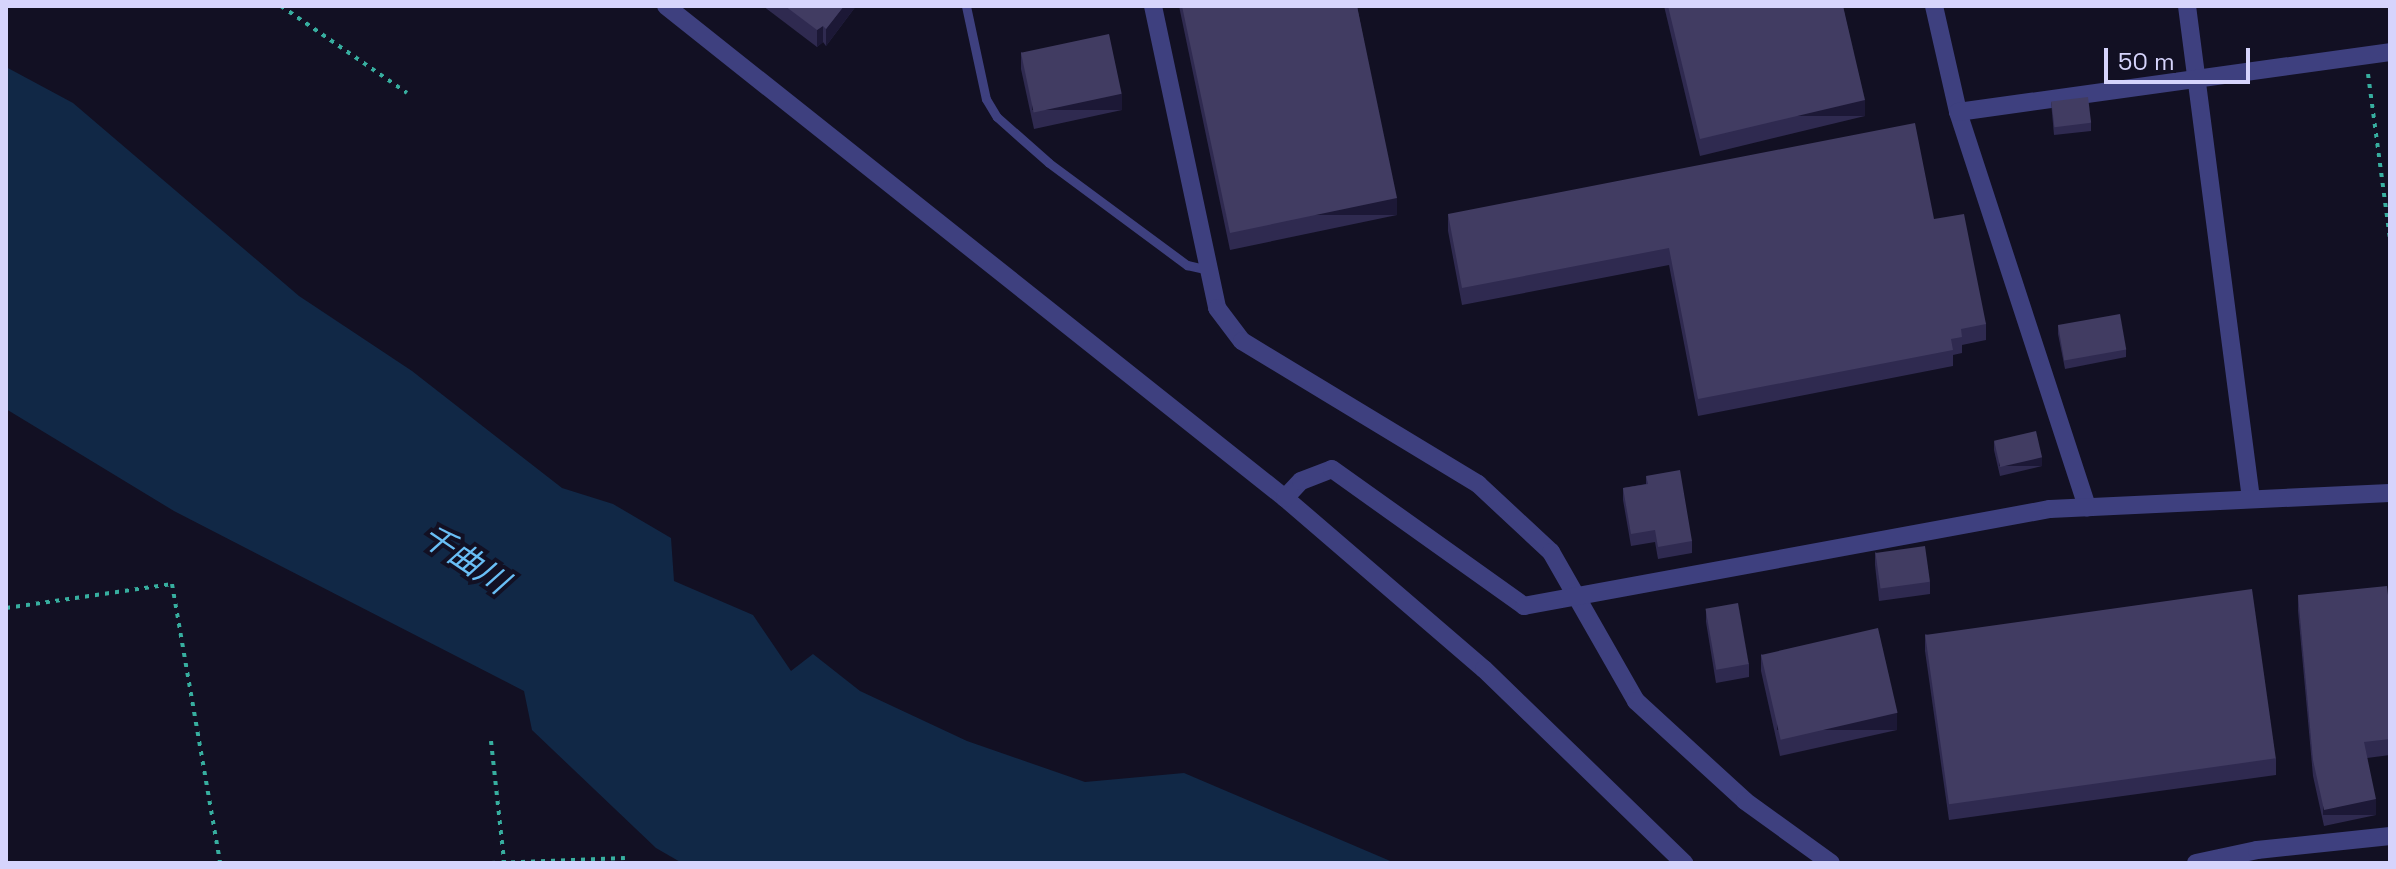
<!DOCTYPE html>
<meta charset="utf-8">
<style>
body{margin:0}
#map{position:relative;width:2396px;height:869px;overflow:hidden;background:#121023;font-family:"Space Grotesk","Noto Sans JP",sans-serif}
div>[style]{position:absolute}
.water>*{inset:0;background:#112846}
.path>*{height:4px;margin-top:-2px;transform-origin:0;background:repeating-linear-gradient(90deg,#37ae9f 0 4px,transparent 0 10px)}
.service>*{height:9px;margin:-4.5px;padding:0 4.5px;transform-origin:4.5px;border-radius:4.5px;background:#3e407f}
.minor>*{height:18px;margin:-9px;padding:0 9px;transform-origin:9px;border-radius:9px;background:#3e407f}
.wall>*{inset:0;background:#2f2a50}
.shaded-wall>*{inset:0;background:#1c1836;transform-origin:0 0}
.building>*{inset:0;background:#413c62;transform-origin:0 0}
span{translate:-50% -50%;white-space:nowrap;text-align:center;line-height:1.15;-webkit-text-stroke:8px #121023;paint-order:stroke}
.water-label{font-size:32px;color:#69bef5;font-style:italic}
.frame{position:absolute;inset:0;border:8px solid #d6d4fc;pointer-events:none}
.scale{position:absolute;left:2104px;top:48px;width:146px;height:36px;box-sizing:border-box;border:4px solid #d6d4fc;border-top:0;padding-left:10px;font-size:24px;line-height:28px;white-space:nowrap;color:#d6d4fc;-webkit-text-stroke:6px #121023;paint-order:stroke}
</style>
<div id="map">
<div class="water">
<i style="clip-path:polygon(6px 67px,73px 103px,299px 296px,412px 371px,562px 488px,613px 504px,671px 538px,674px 581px,753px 615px,791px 671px,813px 654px,860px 691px,967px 741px,1085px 782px,1184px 773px,1395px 863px,682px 863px,656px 848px,532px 730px,524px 691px,174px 511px,6px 409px)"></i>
</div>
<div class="path">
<i style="left:281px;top:6px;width:153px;rotate:34.6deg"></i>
<i style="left:2368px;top:74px;width:165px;rotate:82.4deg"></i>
<i style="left:6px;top:608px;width:168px;rotate:-8.2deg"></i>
<i style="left:172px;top:584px;width:283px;rotate:80.2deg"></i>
<i style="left:491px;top:741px;width:121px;rotate:83.8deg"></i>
<i style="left:491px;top:863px;width:134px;rotate:-2.1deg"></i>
</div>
<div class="service">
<i style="left:966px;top:6px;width:95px;rotate:77.9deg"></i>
<i style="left:986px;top:99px;width:21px;rotate:59deg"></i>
<i style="left:997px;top:117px;width:69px;rotate:41.5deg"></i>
<i style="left:1049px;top:163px;width:172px;rotate:36.5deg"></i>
<i style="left:1187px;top:265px;width:23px;rotate:13deg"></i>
</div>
<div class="minor">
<i style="left:666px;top:6px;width:791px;rotate:38.48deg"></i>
<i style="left:1285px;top:498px;width:262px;rotate:40.7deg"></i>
<i style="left:1484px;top:669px;width:279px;rotate:44.1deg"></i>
<i style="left:1153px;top:6px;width:309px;rotate:78deg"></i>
<i style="left:1217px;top:308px;width:41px;rotate:52.9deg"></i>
<i style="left:1242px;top:341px;width:276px;rotate:31.2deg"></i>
<i style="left:1478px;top:484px;width:100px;rotate:43deg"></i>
<i style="left:1551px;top:552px;width:172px;rotate:60.3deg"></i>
<i style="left:1636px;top:701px;width:148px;rotate:42.5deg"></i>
<i style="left:1745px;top:801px;width:106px;rotate:35.8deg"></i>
<i style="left:1934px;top:6px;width:109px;rotate:77.2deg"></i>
<i style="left:1958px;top:112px;width:416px;rotate:71.9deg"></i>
<i style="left:2187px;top:6px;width:495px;rotate:82.6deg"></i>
<i style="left:1958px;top:112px;width:436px;rotate:-7.9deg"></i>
<i style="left:1285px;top:498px;width:23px;rotate:-47deg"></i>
<i style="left:1301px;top:481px;width:33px;rotate:-21deg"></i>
<i style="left:1332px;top:469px;width:236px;rotate:35.5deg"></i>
<i style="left:1524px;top:606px;width:535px;rotate:-10.45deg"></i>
<i style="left:2050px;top:509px;width:340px;rotate:-2.7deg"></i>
<i style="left:2196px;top:863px;width:62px;rotate:-12deg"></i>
<i style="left:2257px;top:850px;width:134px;rotate:-6deg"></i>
</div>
<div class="wall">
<i style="clip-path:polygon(763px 6px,856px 6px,826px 46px,823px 42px,817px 47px)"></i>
<i style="clip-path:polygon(1179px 6px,1357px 6px,1397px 215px,1230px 250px)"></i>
<i style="clip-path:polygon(1664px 6px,1843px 6px,1865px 116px,1700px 156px)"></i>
<i style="clip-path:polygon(1021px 52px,1122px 110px,1034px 129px,1021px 69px)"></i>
<i style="clip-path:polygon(2051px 102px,2091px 123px,2091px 131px,2054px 135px)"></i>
<i style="clip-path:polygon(1448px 214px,1934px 219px,1986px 324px,1986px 340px,1962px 345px,1962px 353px,1953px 355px,1953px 366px,1698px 416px,1669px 265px,1462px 305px,1448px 231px)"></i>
<i style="clip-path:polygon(2058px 325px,2126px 349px,2126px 357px,2065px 369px,2058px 334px)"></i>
<i style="clip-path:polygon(1994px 441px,2042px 466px,2000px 476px,1994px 450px)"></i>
<i style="clip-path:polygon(1646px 476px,1692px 541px,1692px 553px,1658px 559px,1655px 542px,1631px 546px,1623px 500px,1623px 488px,1646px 484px)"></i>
<i style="clip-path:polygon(1875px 552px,1930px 582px,1930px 594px,1879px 601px,1875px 565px)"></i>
<i style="clip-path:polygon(2298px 595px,2390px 613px,2390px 755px,2367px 758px,2376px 815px,2324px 826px,2313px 776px,2298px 611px)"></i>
<i style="clip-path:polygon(1706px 609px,1749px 664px,1749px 677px,1716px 683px,1706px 622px)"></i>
<i style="clip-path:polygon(1925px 634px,2276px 758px,2276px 775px,1949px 820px,1925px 651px)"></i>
<i style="clip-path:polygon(1761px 654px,1897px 730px,1780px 756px,1761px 671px)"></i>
</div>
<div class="shaded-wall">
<i style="clip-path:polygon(844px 6px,856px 6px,826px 46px,826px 29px)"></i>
<i style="clip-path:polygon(823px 26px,823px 42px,817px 47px,817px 30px)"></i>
<i style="left:1122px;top:94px;width:16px;height:90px;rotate:90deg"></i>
<i style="left:1865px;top:100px;width:16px;height:170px;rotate:90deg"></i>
<i style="left:1397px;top:198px;width:17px;height:171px;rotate:90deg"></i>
<i style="left:2042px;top:457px;width:9px;height:43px;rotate:90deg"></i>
<i style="left:1897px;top:713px;width:17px;height:120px;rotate:90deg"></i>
<i style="left:2376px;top:799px;width:16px;height:53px;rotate:90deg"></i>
</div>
<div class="building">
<i style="clip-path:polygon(785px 6px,844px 6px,826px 29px,823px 26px,817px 30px)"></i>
<i style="clip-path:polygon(1182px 6px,1357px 6px,1397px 198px,1230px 233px)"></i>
<i style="clip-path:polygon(1668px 6px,1843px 6px,1865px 100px,1700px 139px)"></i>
<i style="left:1109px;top:34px;width:61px;height:90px;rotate:78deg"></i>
<i style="left:2088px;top:97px;width:26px;height:37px;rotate:83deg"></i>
<i style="clip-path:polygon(1915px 123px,1934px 219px,1964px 214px,1986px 324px,1961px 329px,1962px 337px,1951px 339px,1953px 350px,1698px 399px,1669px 248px,1462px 288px,1448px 214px)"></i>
<i style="clip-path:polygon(2390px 153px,2390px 171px,2388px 154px)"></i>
<i style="left:2120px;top:314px;width:36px;height:63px;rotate:80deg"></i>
<i style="left:2036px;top:431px;width:27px;height:43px;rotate:77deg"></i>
<i style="clip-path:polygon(1680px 470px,1692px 541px,1658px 547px,1655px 530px,1631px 534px,1623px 488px,1648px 484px,1646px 476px)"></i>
<i style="left:1925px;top:546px;width:36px;height:50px;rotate:82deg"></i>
<i style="clip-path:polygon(2387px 586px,2390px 613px,2390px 739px,2364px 742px,2376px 799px,2324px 810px,2313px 760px,2298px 595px)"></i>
<i style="left:2252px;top:589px;width:171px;height:330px;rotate:82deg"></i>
<i style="left:1738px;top:603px;width:62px;height:33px;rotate:80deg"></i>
<i style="left:1878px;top:628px;width:87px;height:120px;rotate:77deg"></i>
</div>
<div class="water-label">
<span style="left:465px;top:559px;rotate:34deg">千曲川</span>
</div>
<div class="frame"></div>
<div class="scale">50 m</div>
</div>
